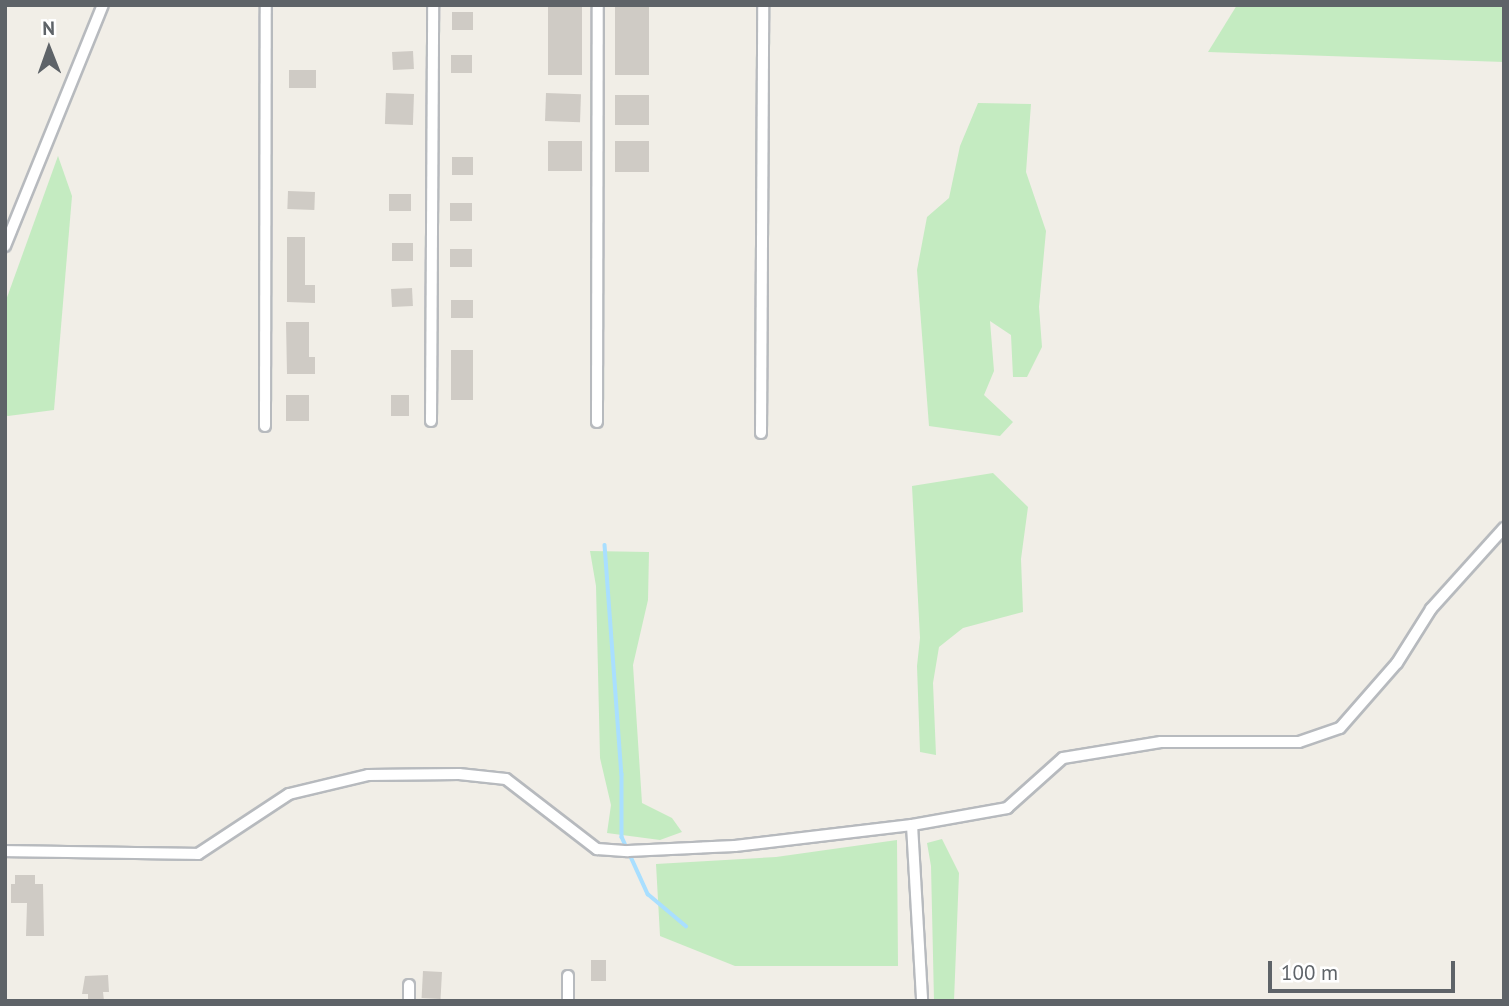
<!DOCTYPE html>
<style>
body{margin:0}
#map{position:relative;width:1509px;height:1006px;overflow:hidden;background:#f1eee7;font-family:"PT Sans",sans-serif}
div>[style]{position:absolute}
.green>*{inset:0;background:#c4ebc1}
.stream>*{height:3.5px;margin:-1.75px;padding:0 1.75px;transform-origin:1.75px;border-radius:1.75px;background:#a9dfff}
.building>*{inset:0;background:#cfcbc5;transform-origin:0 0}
.roads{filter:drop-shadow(2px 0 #b7babe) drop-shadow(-2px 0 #b7babe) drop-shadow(0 2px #b7babe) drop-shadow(0 -2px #b7babe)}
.street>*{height:10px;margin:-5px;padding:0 5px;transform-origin:5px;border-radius:5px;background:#fff}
span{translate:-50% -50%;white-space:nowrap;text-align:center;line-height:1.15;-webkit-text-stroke:7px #fff;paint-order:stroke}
.frame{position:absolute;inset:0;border:7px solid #5e6368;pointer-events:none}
.north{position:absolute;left:14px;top:14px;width:70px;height:70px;-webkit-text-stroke:5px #fff;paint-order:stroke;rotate:359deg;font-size:19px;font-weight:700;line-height:28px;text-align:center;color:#5e6368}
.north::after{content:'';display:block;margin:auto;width:24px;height:32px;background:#5e6368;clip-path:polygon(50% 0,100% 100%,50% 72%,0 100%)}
.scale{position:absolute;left:1268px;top:961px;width:187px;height:32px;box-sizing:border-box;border:4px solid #5e6368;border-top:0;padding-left:9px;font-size:21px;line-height:24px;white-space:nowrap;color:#5e6368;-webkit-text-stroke:5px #fff;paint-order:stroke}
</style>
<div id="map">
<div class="green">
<i style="clip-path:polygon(1237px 5px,1504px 5px,1504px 62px,1208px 52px)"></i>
<i style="clip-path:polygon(978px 103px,1031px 104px,1026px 172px,1046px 231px,1039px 307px,1042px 347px,1027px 377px,1013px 377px,1011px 335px,990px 321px,994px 371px,984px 395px,1013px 422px,1000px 436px,929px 426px,917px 270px,927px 217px,949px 198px,960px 146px)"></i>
<i style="clip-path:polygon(58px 156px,72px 196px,54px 410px,8px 416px,5px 415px,5px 303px)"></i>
<i style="clip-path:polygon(993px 473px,1028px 507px,1021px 559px,1023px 612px,963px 628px,939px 647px,933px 683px,936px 755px,920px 752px,917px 666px,920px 638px,912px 486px)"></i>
<i style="clip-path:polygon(590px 551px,649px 552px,648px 600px,633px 665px,642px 803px,672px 818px,682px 832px,660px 840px,607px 833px,611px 805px,600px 758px,596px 586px)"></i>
<i style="clip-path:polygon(942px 839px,959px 873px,954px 1001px,934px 1001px,931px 866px,927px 843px)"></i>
<i style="clip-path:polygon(897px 840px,898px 966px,735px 966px,660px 936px,656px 864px,776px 857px)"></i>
</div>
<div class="stream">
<i style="left:605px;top:545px;width:230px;rotate:85.8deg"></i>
<i style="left:622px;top:774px;width:63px;rotate:90deg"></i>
<i style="left:622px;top:837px;width:63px;rotate:65.5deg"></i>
<i style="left:648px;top:894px;width:50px;rotate:40.1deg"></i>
</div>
<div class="building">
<i style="left:548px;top:5px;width:34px;height:70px"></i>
<i style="left:615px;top:5px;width:34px;height:70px"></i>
<i style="left:452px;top:12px;width:21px;height:18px"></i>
<i style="left:413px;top:51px;width:18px;height:21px;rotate:87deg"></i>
<i style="left:472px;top:55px;width:18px;height:21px;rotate:90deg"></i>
<i style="left:289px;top:70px;width:27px;height:18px"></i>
<i style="left:386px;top:93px;width:28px;height:31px;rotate:2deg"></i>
<i style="left:546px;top:93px;width:35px;height:28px;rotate:2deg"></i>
<i style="left:649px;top:95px;width:30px;height:34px;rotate:90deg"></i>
<i style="left:582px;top:141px;width:30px;height:34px;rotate:90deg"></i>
<i style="left:615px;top:141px;width:34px;height:31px"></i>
<i style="left:473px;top:157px;width:18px;height:21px;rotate:90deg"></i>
<i style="left:288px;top:191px;width:27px;height:18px;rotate:2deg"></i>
<i style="left:389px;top:194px;width:22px;height:17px"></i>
<i style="left:450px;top:203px;width:22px;height:18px"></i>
<i style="clip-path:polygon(287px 237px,305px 237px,305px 285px,315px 285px,315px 303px,287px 302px)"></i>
<i style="left:392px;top:243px;width:21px;height:18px"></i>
<i style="left:450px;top:249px;width:22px;height:18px"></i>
<i style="left:412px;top:288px;width:18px;height:21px;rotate:87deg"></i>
<i style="left:473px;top:300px;width:18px;height:22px;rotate:90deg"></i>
<i style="clip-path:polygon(286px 322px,309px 322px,309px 357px,315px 357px,315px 374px,287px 374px)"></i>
<i style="left:451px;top:350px;width:22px;height:50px"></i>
<i style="left:286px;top:395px;width:23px;height:26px"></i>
<i style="left:409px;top:395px;width:21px;height:18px;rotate:90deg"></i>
<i style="clip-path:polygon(15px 875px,35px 875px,35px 884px,43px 884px,44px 936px,26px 936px,27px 903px,11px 903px,11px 884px,15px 884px)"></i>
<i style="left:591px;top:960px;width:15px;height:21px"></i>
<i style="left:423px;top:971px;width:19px;height:27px;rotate:3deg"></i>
<i style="clip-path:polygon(108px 975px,109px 992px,103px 992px,104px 1001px,88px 1001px,88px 994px,82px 994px,85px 976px)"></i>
</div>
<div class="roads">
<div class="street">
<i style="left:5px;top:246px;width:260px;rotate:-67.9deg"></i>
<i style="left:431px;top:421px;width:416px;rotate:-89.7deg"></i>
<i style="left:597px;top:422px;width:417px;rotate:-89.9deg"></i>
<i style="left:265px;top:426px;width:421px;rotate:-89.9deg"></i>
<i style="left:761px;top:433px;width:428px;rotate:-89.7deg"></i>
<i style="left:912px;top:825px;width:176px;rotate:86.7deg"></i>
<i style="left:5px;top:851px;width:193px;rotate:0.9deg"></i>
<i style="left:198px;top:854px;width:109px;rotate:-33.4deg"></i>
<i style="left:289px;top:794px;width:81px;rotate:-13.5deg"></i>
<i style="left:368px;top:775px;width:91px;rotate:-0.6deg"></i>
<i style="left:459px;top:774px;width:47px;rotate:6.1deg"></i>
<i style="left:506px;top:779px;width:115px;rotate:37.6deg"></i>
<i style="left:597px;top:849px;width:31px;rotate:4deg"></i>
<i style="left:628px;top:851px;width:107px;rotate:-2.7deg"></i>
<i style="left:735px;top:846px;width:178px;rotate:-6.8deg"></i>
<i style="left:912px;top:825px;width:97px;rotate:-10.1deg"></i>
<i style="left:1007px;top:808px;width:75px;rotate:-41.8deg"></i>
<i style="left:1063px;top:758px;width:99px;rotate:-9.3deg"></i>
<i style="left:1161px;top:742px;width:138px"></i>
<i style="left:1299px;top:742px;width:43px;rotate:-18.9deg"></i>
<i style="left:1340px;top:728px;width:86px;rotate:-48.8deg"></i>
<i style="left:1397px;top:663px;width:64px;rotate:-57.8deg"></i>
<i style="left:1431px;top:609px;width:109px;rotate:-48deg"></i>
<i style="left:568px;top:976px;width:25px;rotate:90deg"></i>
<i style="left:409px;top:985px;width:16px;rotate:90deg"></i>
</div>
</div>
<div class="frame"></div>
<div class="north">N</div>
<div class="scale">100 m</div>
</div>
